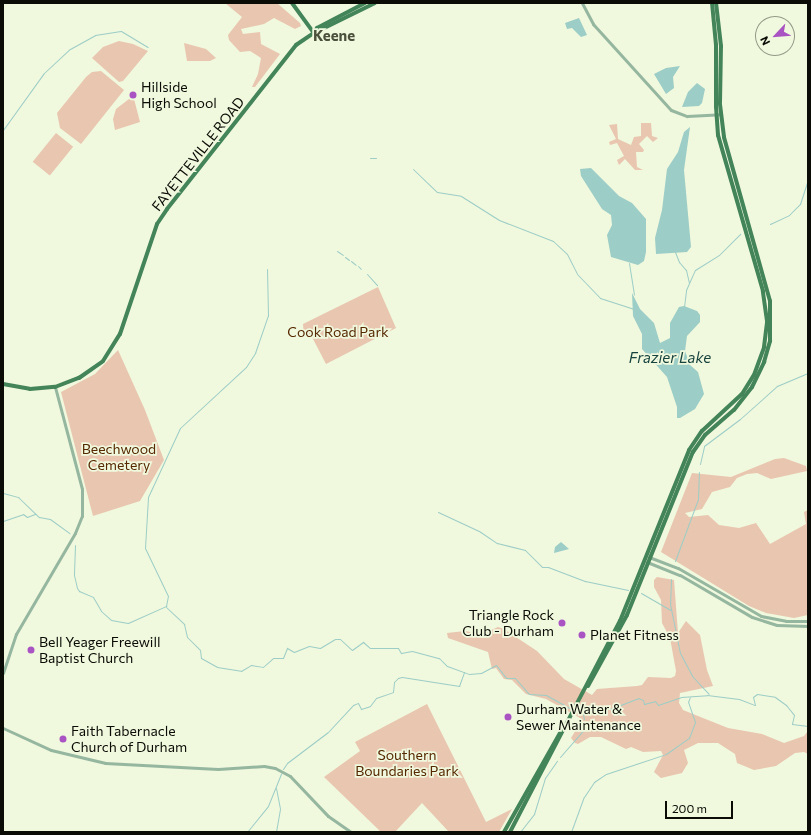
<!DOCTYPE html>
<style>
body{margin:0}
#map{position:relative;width:811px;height:835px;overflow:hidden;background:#f0f8de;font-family:Commissioner,sans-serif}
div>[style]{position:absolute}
.green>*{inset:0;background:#e9c6af;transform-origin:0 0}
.water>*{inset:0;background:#9ccdc6}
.stream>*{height:1px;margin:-0.5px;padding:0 0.5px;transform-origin:0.5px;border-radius:0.5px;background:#9ccdc6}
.minor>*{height:3px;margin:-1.5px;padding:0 1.5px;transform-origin:1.5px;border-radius:1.5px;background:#96b79f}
.major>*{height:4px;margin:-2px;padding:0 2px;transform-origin:2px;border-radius:2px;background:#438458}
.dots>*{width:11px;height:11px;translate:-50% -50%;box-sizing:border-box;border:2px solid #f0f8de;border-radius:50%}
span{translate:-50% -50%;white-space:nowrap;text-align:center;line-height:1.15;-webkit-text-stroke:3.5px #f0f8de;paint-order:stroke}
.poi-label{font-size:14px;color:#0a0c05}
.left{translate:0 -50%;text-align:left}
.right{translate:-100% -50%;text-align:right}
.street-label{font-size:14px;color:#0a0c05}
.park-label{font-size:14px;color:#552800}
.neighbourhood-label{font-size:15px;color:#4b513c;font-weight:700}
.water-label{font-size:15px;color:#17433e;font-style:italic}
.frame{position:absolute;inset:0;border:4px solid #0a0c05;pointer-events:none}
.north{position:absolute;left:755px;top:16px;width:40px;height:40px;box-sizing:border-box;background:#f0f8de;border:1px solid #949a87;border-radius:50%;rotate:244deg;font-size:11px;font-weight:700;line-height:16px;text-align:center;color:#0a0c05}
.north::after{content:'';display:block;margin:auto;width:14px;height:18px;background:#a954c2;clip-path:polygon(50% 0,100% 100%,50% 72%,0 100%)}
.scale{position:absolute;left:665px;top:801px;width:68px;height:18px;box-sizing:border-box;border:2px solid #0a0c05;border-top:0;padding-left:5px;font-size:12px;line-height:14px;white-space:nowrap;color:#0a0c05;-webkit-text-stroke:3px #f0f8de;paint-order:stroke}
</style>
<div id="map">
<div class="green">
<i style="clip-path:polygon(225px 3px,277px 3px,300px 23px,301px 26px,295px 29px,274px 18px,264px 24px,241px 29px,243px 34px,260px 32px,261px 44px,280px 54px,255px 87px,252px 87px,258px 74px,261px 58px,250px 51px,240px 52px,229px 40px,228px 35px,242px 17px)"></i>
<i style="clip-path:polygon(119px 41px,133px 44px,148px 51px,123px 81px,119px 82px,92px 58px,103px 47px)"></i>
<i style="clip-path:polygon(184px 43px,206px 49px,216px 58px,210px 61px,187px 61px)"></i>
<i style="clip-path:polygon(101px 71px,124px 90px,81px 144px,60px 128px,57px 113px,86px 77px,92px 72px)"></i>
<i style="clip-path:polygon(129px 99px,134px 99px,140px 122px,115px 130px,113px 119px,116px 109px)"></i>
<i style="clip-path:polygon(641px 123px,651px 123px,652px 136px,658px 138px,653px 142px,647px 136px,639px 144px,644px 150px,643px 152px,636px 152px,637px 167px,643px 170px,635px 170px,625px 159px,619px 165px,617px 160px,624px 156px,617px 143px,610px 145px,609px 142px,616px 139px,609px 125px,617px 124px,618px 139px,631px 145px,634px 137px,641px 136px)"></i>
<i style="left:56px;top:133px;width:22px;height:37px;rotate:39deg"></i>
<i style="clip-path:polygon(378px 287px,396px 328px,326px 364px,312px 337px,304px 337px,303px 324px)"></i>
<i style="clip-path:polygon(118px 350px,145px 410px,164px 460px,140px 501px,93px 516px,61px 392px,95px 374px)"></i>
<i style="clip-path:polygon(784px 458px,806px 466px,807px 471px,771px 479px,757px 473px,747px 474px,737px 478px,730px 487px,712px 492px,702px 509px,685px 513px,689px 517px,708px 515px,719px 525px,739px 528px,756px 523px,770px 544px,806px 524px,804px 512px,808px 510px,808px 615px,794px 618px,766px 613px,749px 606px,661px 552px,692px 473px,731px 477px,775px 459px)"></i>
<i style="clip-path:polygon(657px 577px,674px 580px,678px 633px,686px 621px,700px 635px,707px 670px,713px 686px,680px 693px,679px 703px,683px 710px,728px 728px,762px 734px,784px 743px,804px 736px,808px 731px,808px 754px,804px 752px,795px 753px,776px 766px,754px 770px,737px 763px,735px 754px,718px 743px,698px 743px,684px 750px,688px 763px,682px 773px,661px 778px,654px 772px,663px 755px,661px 751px,643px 752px,631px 747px,626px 749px,601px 737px,590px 737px,578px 744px,575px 743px,571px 738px,582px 720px,580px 718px,546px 699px,526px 694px,512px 680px,504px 679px,496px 668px,492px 669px,488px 652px,448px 638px,447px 633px,465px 631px,482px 634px,498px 627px,504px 629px,537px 651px,564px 679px,592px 695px,597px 689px,637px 686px,642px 685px,648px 677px,671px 678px,675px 676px,676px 671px,670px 638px,662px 623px,661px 600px,654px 587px,654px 580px)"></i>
<i style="clip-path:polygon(427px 704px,486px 822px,512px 809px,499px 832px,449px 832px,422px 803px,395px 832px,381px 832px,324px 777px,360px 751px,355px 742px)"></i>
</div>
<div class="water">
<i style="clip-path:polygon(579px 18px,587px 35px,581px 37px,572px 28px,567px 29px,565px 23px)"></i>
<i style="clip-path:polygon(680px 66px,673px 77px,674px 88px,666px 94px,654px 74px,666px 68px)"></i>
<i style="clip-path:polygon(697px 83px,705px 89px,702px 103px,699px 106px,682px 107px,688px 92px)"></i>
<i style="clip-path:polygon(690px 127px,684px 170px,691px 247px,687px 252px,656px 254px,655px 238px,662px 210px,667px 169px,678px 152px,684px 132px)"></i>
<i style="clip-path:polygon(591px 168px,619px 196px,632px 203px,646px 219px,646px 252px,644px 261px,638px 265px,611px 257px,607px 235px,612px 225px,611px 215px,602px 209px,581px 176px,580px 169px)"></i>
<i style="clip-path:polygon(632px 293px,640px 309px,654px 323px,660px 343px,670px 338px,670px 323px,679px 307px,684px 306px,697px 311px,700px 315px,700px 322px,687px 336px,685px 351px,690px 365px,698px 372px,704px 394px,695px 409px,680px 418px,677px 418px,677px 407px,667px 377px,642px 349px,642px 334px,633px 316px)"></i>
<i style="clip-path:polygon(561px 542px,569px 549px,554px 553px,555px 547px)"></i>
</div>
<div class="stream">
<i style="left:3px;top:130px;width:70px;rotate:-54.3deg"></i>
<i style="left:44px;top:73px;width:35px;rotate:-43deg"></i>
<i style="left:70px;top:49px;width:29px;rotate:-29deg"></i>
<i style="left:95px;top:35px;width:26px;rotate:-9deg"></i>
<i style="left:121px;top:31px;width:31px;rotate:31deg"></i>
<i style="left:370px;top:158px;width:6px"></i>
<i style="left:413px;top:169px;width:33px;rotate:44deg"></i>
<i style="left:437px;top:192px;width:24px;rotate:9deg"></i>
<i style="left:461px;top:196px;width:45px;rotate:32.3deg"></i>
<i style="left:499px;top:220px;width:58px;rotate:21.3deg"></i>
<i style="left:553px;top:241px;width:19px;rotate:43deg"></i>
<i style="left:567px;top:254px;width:22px;rotate:63deg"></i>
<i style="left:577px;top:274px;width:33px;rotate:46deg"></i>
<i style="left:600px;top:298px;width:35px;rotate:18deg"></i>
<i style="left:770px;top:224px;width:21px;rotate:-25deg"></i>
<i style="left:789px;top:215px;width:16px;rotate:-45deg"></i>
<i style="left:800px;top:204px;width:26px;rotate:-72deg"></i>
<i style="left:337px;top:251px;width:7px;rotate:34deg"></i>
<i style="left:675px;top:252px;width:11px;rotate:68deg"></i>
<i style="left:679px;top:262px;width:11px;rotate:49deg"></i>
<i style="left:686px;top:270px;width:13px;rotate:77deg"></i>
<i style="left:345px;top:257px;width:5px;rotate:37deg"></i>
<i style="left:351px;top:261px;width:6px;rotate:39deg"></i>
<i style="left:629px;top:263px;width:32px;rotate:81deg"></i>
<i style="left:358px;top:266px;width:4px;rotate:45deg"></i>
<i style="left:367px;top:274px;width:15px;rotate:48deg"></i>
<i style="left:684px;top:307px;width:17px;rotate:-83deg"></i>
<i style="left:686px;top:290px;width:22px;rotate:-66deg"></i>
<i style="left:695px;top:270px;width:28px;rotate:-32deg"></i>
<i style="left:719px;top:255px;width:30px;rotate:-45deg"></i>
<i style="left:700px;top:464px;width:18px;rotate:-77deg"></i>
<i style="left:704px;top:446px;width:45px;rotate:-36.9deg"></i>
<i style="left:740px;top:419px;width:50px;rotate:-41.7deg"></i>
<i style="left:777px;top:386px;width:34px;rotate:-23deg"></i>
<i style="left:3px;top:493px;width:16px;rotate:15deg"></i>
<i style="left:18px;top:497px;width:29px;rotate:44deg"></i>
<i style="left:39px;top:517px;width:11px;rotate:10deg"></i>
<i style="left:50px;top:519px;width:24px;rotate:36deg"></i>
<i style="left:438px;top:512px;width:45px;rotate:24.9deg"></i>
<i style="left:479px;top:531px;width:22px;rotate:34deg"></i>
<i style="left:497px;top:543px;width:29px;rotate:14deg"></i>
<i style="left:525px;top:550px;width:24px;rotate:45deg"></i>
<i style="left:542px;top:567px;width:6px"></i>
<i style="left:548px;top:567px;width:40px;rotate:21deg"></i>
<i style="left:585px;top:581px;width:44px;rotate:11.8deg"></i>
<i style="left:3px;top:521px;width:21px;rotate:-19deg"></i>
<i style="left:23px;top:514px;width:5px;rotate:37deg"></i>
<i style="left:27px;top:517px;width:9px;rotate:-21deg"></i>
<i style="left:75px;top:545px;width:30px;rotate:92deg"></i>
<i style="left:74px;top:575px;width:13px;rotate:77deg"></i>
<i style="left:77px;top:588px;width:4px;rotate:56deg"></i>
<i style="left:79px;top:591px;width:15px;rotate:23deg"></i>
<i style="left:93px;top:597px;width:16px;rotate:60deg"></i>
<i style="left:101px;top:611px;width:13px;rotate:42deg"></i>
<i style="left:111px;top:620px;width:17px;rotate:10deg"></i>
<i style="left:128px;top:623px;width:42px;rotate:-24.1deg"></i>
<i style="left:675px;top:561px;width:66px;rotate:-69.6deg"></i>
<i style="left:698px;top:499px;width:27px;rotate:-88deg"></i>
<i style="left:671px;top:579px;width:25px;rotate:92deg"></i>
<i style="left:670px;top:604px;width:50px;rotate:78.5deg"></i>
<i style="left:680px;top:653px;width:27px;rotate:62deg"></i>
<i style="left:693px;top:677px;width:23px;rotate:47deg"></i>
<i style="left:641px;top:593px;width:34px;rotate:30deg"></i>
<i style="left:166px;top:606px;width:10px;rotate:-79deg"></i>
<i style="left:168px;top:596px;width:53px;rotate:-115.6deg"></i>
<i style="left:145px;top:548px;width:51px;rotate:-86.6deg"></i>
<i style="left:148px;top:497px;width:76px;rotate:-65.1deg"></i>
<i style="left:180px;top:428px;width:90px;rotate:-42.7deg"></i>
<i style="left:246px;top:367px;width:17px;rotate:-57deg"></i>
<i style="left:255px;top:353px;width:39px;rotate:-71deg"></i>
<i style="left:268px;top:316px;width:47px;rotate:-91.2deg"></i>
<i style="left:166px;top:607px;width:25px;rotate:43deg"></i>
<i style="left:184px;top:624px;width:13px;rotate:77deg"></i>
<i style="left:187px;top:637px;width:18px;rotate:45deg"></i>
<i style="left:200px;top:650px;width:8px;rotate:83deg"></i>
<i style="left:201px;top:658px;width:18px;rotate:29deg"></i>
<i style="left:217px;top:667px;width:24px;rotate:9deg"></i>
<i style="left:241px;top:671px;width:12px;rotate:-31deg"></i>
<i style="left:251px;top:665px;width:12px;rotate:9deg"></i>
<i style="left:263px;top:667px;width:13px;rotate:-42deg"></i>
<i style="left:273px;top:658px;width:10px"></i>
<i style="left:283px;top:658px;width:11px;rotate:-68deg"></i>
<i style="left:287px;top:648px;width:8px;rotate:30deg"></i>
<i style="left:294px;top:652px;width:16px;rotate:-22deg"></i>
<i style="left:309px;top:646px;width:11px;rotate:10deg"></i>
<i style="left:320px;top:648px;width:17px;rotate:-31deg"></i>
<i style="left:335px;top:639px;width:5px"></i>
<i style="left:340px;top:639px;width:16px;rotate:43deg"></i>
<i style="left:352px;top:650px;width:14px;rotate:-36deg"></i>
<i style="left:363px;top:642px;width:9px;rotate:41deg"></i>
<i style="left:370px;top:648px;width:28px"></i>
<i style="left:398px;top:648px;width:6px;rotate:59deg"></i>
<i style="left:401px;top:653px;width:11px;rotate:-10deg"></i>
<i style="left:412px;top:651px;width:28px;rotate:15deg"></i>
<i style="left:439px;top:658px;width:11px;rotate:45deg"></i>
<i style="left:447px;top:666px;width:23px;rotate:20deg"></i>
<i style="left:469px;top:674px;width:12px;rotate:-5deg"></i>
<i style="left:481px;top:673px;width:17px;rotate:-28deg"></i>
<i style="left:496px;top:665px;width:16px;rotate:52deg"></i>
<i style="left:506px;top:678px;width:9px"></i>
<i style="left:515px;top:678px;width:21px;rotate:49deg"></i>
<i style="left:529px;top:694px;width:17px;rotate:3deg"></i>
<i style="left:546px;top:695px;width:29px;rotate:29deg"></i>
<i style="left:574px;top:710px;width:9px;rotate:18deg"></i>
<i style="left:583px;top:713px;width:6px;rotate:-39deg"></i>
<i style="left:588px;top:709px;width:22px"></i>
<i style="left:610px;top:709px;width:30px;rotate:-21deg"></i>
<i style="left:638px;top:698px;width:5px;rotate:22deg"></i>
<i style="left:643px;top:700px;width:4px;rotate:76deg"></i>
<i style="left:644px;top:704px;width:11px;rotate:-15deg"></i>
<i style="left:655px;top:701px;width:5px;rotate:53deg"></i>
<i style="left:658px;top:705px;width:24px;rotate:-19deg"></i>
<i style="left:681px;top:697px;width:26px;rotate:-4deg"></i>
<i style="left:707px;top:695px;width:32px;rotate:7deg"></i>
<i style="left:739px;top:699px;width:17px;rotate:21deg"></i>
<i style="left:755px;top:705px;width:8px;rotate:-104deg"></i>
<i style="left:753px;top:697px;width:5px;rotate:-37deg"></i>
<i style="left:757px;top:694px;width:18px;rotate:9deg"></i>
<i style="left:775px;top:697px;width:14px;rotate:36deg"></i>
<i style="left:786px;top:705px;width:13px;rotate:51deg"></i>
<i style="left:794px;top:715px;width:9px;rotate:103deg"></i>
<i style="left:792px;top:724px;width:16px;rotate:7deg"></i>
<i style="left:583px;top:714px;width:5px;rotate:79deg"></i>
<i style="left:808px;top:730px;width:7px;rotate:90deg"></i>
<i style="left:560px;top:757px;width:35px;rotate:-49deg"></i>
<i style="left:583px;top:731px;width:9px;rotate:-69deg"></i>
<i style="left:283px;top:769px;width:7px;rotate:-56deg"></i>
<i style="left:287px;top:763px;width:51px;rotate:-37.1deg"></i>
<i style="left:328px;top:732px;width:37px;rotate:-47deg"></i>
<i style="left:353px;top:705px;width:5px;rotate:-22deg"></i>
<i style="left:358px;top:703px;width:7px;rotate:63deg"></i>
<i style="left:361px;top:709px;width:9px;rotate:-18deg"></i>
<i style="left:370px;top:706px;width:10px;rotate:-53deg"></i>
<i style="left:376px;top:698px;width:18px;rotate:-19deg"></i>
<i style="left:393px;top:692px;width:10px;rotate:-84deg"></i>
<i style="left:394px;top:682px;width:6px;rotate:-45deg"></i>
<i style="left:398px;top:678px;width:4px;rotate:-14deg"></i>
<i style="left:402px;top:677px;width:58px;rotate:9deg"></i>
<i style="left:459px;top:686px;width:15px;rotate:-70deg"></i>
<i style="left:276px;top:788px;width:21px;rotate:79deg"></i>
<i style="left:280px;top:809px;width:23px;rotate:100deg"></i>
<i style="left:247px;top:832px;width:33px;rotate:-51deg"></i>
<i style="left:268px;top:806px;width:35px;rotate:-68deg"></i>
<i style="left:520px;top:832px;width:23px;rotate:-52deg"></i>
<i style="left:534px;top:814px;width:38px;rotate:-73deg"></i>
<i style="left:545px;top:778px;width:21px;rotate:-55deg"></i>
<i style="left:571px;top:832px;width:37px;rotate:-70deg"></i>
<i style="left:584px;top:797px;width:18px;rotate:-56deg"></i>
<i style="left:594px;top:782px;width:14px;rotate:-34deg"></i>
<i style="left:606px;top:774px;width:63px;rotate:-18.4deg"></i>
<i style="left:666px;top:754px;width:28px;rotate:-35deg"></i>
<i style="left:689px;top:738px;width:17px;rotate:-69deg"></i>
<i style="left:695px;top:722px;width:21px;rotate:-109deg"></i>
<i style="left:688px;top:702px;width:5px;rotate:-68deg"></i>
</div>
<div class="minor">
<i style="left:582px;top:3px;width:24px;rotate:62deg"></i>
<i style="left:593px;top:24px;width:116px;rotate:47.8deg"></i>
<i style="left:671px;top:110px;width:17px;rotate:21deg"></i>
<i style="left:687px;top:116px;width:34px;rotate:-3deg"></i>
<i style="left:649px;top:557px;width:31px;rotate:21deg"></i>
<i style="left:678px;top:568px;width:96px;rotate:30deg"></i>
<i style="left:761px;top:616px;width:25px;rotate:11deg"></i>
<i style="left:786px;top:621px;width:22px"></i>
<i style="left:647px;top:562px;width:35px;rotate:22deg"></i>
<i style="left:680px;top:575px;width:83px;rotate:30.3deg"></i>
<i style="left:752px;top:617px;width:26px;rotate:18deg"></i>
<i style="left:777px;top:625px;width:31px;rotate:2deg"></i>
<i style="left:3px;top:673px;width:41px;rotate:-71.6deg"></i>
<i style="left:16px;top:634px;width:117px;rotate:-59.7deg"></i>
<i style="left:75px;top:533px;width:18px;rotate:-68deg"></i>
<i style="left:82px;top:516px;width:27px;rotate:-90deg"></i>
<i style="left:82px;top:489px;width:106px;rotate:-104.8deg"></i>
<i style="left:3px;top:728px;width:53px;rotate:24.6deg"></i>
<i style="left:51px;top:750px;width:56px;rotate:13.5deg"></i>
<i style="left:105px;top:763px;width:113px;rotate:3deg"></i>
<i style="left:218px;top:769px;width:46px;rotate:-3.7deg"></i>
<i style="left:264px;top:766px;width:11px;rotate:10deg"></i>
<i style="left:275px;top:768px;width:17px;rotate:28deg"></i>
<i style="left:290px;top:776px;width:55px;rotate:46.5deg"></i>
<i style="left:328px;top:816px;width:28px;rotate:35deg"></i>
</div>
<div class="major">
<i style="left:292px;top:3px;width:37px;rotate:54deg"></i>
<i style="left:314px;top:33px;width:6px;rotate:-59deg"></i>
<i style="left:317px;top:28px;width:54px;rotate:-27.5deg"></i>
<i style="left:3px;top:384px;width:27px;rotate:10deg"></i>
<i style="left:30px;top:389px;width:25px;rotate:-5deg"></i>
<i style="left:55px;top:387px;width:26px;rotate:-21deg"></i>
<i style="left:79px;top:378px;width:29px;rotate:-35deg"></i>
<i style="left:103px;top:361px;width:32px;rotate:-58deg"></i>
<i style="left:120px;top:334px;width:116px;rotate:-71.4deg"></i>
<i style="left:157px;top:224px;width:18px;rotate:-56deg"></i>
<i style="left:167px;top:209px;width:209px;rotate:-51.8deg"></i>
<i style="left:296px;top:45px;width:22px;rotate:-34deg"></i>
<i style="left:314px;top:33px;width:68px;rotate:-26.2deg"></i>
<i style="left:588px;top:686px;width:81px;rotate:-61.2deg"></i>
<i style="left:627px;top:615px;width:176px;rotate:-68deg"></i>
<i style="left:693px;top:452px;width:21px;rotate:-55deg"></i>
<i style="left:705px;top:435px;width:38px;rotate:-41deg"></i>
<i style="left:734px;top:410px;width:29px;rotate:-52deg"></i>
<i style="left:752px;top:387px;width:28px;rotate:-64deg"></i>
<i style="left:764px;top:362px;width:22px;rotate:-74deg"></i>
<i style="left:770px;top:341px;width:40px;rotate:-90deg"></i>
<i style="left:770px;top:301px;width:170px;rotate:-105.7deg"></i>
<i style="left:724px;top:137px;width:35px;rotate:-97deg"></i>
<i style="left:720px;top:102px;width:56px;rotate:-89deg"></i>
<i style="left:721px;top:46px;width:43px;rotate:-96.6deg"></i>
<i style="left:504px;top:832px;width:114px;rotate:-60.5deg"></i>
<i style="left:510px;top:832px;width:238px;rotate:-62.5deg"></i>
<i style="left:620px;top:621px;width:184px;rotate:-68deg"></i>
<i style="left:689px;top:450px;width:23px;rotate:-56deg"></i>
<i style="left:702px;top:431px;width:54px;rotate:-42.8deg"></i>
<i style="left:742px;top:394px;width:22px;rotate:-58deg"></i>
<i style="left:754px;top:375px;width:30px;rotate:-70deg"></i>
<i style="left:764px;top:347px;width:26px;rotate:-83deg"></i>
<i style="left:767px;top:321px;width:30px;rotate:-98deg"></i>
<i style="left:763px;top:291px;width:162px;rotate:-106.1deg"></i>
<i style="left:718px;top:135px;width:28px;rotate:-94deg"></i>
<i style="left:716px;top:107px;width:62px;rotate:-90deg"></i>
<i style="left:716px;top:45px;width:42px;rotate:-95.4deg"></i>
</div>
<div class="dots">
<i style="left:133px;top:95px;background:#a954c2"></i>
<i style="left:562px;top:623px;background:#a954c2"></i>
<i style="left:582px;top:635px;background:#a954c2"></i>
<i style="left:31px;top:650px;background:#a954c2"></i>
<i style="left:508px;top:717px;background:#a954c2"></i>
<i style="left:63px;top:739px;background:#a954c2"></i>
</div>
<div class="poi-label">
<span class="left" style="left:141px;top:95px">Hillside<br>High School</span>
<span class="right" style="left:554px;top:623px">Triangle Rock<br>Club - Durham</span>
<span class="left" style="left:590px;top:635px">Planet Fitness</span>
<span class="left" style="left:39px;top:650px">Bell Yeager Freewill<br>Baptist Church</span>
<span class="left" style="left:516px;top:717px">Durham Water &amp;<br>Sewer Maintenance</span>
<span class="left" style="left:71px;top:739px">Faith Tabernacle<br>Church of Durham</span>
</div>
<div class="street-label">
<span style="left:198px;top:154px;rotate:-52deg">FAYETTEVILLE ROAD</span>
</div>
<div class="park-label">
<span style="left:338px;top:332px">Cook Road Park</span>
<span style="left:119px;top:457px">Beechwood<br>Cemetery</span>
<span style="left:407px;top:763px">Southern<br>Boundaries Park</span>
</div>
<div class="neighbourhood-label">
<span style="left:334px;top:36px">Keene</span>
</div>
<div class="water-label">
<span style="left:670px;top:358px">Frazier Lake</span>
</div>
<div class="frame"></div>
<div class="north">N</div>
<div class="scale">200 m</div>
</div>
